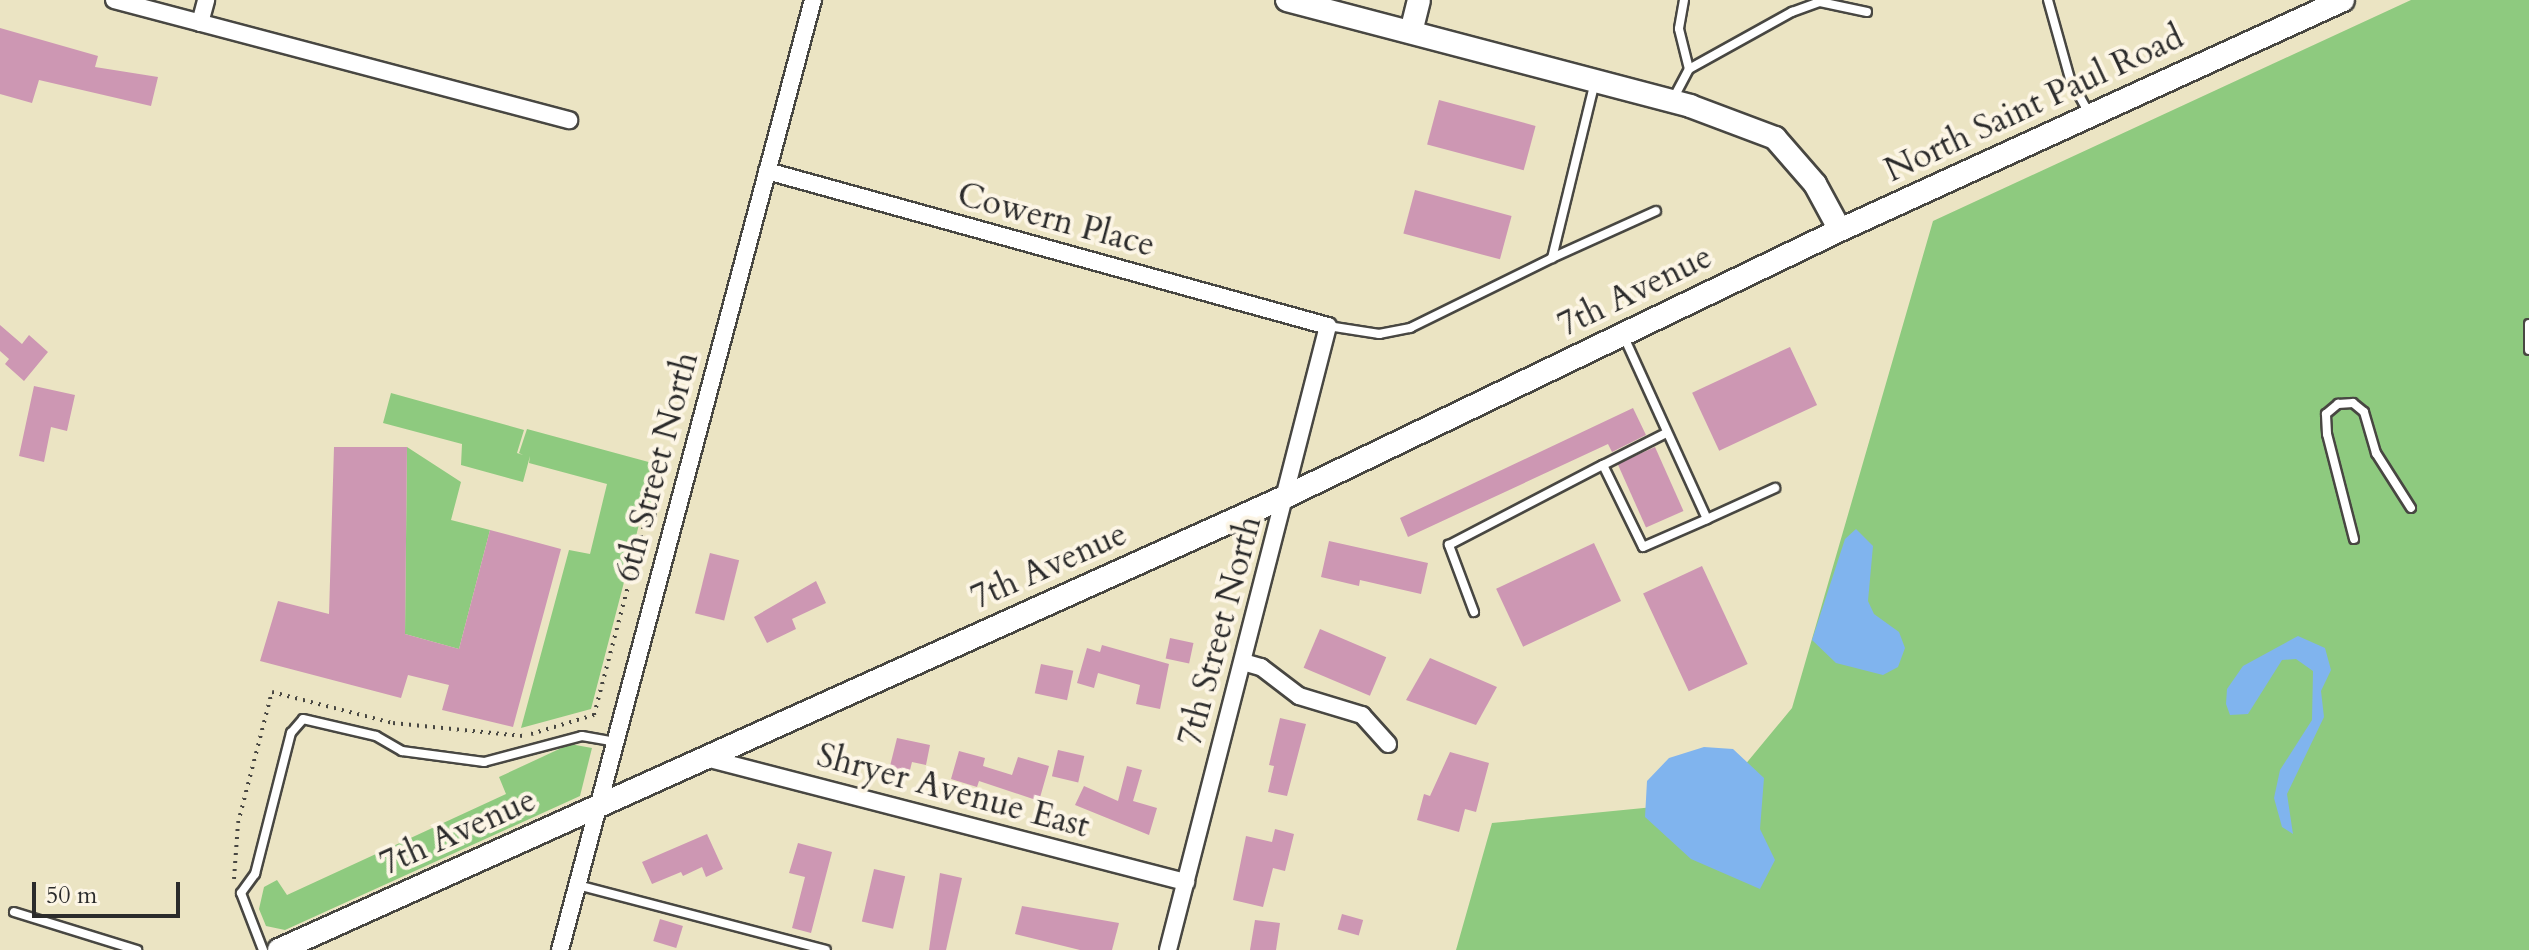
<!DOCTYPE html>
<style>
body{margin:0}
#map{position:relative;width:2529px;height:950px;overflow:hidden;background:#ebe4c3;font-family:Cardo,serif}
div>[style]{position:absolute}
.green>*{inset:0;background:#8eca7f}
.water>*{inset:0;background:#80b4ee}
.building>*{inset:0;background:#cd97b3;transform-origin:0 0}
.path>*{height:4px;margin-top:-2px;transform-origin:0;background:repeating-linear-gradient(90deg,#484742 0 2px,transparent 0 8px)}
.roads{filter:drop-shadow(2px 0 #484742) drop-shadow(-2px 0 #484742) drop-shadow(0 2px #484742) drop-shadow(0 -2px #484742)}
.lane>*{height:8px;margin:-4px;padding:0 4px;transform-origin:4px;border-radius:4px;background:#fff}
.street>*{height:16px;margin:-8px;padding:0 8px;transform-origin:8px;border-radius:8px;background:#fff}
.secondary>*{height:22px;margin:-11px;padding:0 11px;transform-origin:11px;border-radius:11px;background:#fff}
span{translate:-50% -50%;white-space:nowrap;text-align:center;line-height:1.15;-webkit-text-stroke:8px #fcf5e5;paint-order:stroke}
.street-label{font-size:34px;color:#2b2b2b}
.scale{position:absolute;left:32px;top:882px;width:148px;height:36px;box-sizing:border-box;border:4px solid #2b2b2b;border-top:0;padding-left:10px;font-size:24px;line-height:28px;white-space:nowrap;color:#2b2b2b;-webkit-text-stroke:6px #fcf5e5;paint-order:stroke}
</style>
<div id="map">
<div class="green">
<i style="clip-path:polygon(2411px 0,2529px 0,2529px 950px,1456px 950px,1492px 823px,1715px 801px,1792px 708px,1933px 221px)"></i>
<i style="clip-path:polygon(391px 393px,524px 430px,517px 453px,523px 455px,519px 453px,527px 429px,667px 467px,656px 511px,642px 513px,591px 709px,521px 728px,569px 550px,590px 554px,607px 484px,529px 463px,530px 456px,523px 482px,461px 465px,462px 444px,383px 423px)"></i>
<i style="clip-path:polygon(407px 447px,461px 482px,451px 520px,490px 530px,459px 649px,405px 634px)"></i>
<i style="clip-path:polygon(570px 744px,592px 748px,580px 796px,285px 930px,266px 926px,259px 909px,264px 887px,277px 880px,287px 895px,506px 794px,499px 777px)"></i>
</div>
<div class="water">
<i style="clip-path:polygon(1856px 529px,1873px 546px,1868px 601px,1874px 614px,1899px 632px,1905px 648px,1898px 667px,1883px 675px,1836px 663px,1812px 640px,1845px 539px)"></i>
<i style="clip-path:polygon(2298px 636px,2325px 648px,2331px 670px,2321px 691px,2324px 717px,2287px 794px,2293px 834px,2282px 827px,2274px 798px,2280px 770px,2312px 720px,2313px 671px,2296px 659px,2282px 660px,2248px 714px,2230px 715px,2226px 704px,2227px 689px,2243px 666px)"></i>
<i style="clip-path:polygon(1704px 747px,1733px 749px,1764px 778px,1760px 829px,1775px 860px,1760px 889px,1691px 859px,1645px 817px,1647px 781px,1669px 758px)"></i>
</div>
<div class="building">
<i style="clip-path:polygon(0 28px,98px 56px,95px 67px,158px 77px,151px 106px,39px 80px,32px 103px,0 94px)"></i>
<i style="left:1439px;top:100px;width:100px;height:46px;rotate:15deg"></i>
<i style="left:1415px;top:190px;width:100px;height:45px;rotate:15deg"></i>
<i style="clip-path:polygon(0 325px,22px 344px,29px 335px,48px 352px,24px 381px,5px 364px,9px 359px,0 351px)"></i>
<i style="left:1790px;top:347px;width:64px;height:108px;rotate:65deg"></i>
<i style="clip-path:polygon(34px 386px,75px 395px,67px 431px,51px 427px,44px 462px,19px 456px)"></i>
<i style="clip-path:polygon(1633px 408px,1646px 435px,1612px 452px,1608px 444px,1408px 537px,1400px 518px)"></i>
<i style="clip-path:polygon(334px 447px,407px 447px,405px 634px,459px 649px,490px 530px,561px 549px,513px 727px,442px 710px,449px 685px,408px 675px,401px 698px,260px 661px,278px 601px,329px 614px)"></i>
<i style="left:1655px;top:447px;width:70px;height:41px;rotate:66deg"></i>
<i style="clip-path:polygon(1329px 541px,1428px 563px,1421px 594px,1360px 580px,1359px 586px,1321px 577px)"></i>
<i style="left:1594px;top:543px;width:64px;height:108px;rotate:65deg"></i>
<i style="left:710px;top:553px;width:30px;height:62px;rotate:14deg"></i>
<i style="left:1702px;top:566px;width:108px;height:65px;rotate:65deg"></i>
<i style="clip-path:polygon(816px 581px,826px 603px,792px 619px,796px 629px,767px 643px,754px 617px)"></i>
<i style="left:1320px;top:629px;width:72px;height:42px;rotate:23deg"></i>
<i style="left:1170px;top:638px;width:24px;height:21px;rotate:12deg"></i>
<i style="clip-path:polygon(1102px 645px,1169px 664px,1160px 709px,1136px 704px,1140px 685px,1098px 673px,1094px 688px,1077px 683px,1087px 648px,1100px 652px)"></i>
<i style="clip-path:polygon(1430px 658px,1497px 687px,1476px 725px,1406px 700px)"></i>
<i style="left:1041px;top:664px;width:33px;height:30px;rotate:12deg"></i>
<i style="clip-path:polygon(1280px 718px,1306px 724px,1287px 796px,1268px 792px,1274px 766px,1269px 765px)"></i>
<i style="clip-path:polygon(897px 738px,930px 745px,926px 765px,912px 762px,908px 778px,888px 774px)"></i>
<i style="left:1058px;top:750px;width:27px;height:27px;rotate:13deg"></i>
<i style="clip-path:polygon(959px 751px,985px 758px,983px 766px,1012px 775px,1018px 757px,1049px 766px,1039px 801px,979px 781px,977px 787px,951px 779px)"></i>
<i style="clip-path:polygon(1450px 752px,1489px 763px,1476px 812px,1465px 809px,1459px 832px,1417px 820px,1424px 794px,1430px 796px)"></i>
<i style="clip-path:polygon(1127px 766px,1142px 770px,1133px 801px,1157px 808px,1149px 835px,1075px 805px,1084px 786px,1118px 801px)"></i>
<i style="clip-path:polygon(1275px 829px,1294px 834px,1285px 871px,1273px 868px,1263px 907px,1233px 900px,1246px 836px,1272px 842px)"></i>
<i style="clip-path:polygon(707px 834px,723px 869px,706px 877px,702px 867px,683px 876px,681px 872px,652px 884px,642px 862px)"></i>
<i style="clip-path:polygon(798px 843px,832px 852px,811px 933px,792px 928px,805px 877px,789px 873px)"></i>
<i style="left:874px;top:869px;width:32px;height:54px;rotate:13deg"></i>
<i style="clip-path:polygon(940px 873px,962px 878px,946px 950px,929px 950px)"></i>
<i style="clip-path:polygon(1022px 906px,1119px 923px,1112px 950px,1080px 950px,1015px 934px)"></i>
<i style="left:1342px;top:914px;width:22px;height:16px;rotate:16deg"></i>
<i style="left:660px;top:919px;width:24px;height:23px;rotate:17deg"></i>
<i style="clip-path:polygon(1255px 920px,1280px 923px,1276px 950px,1250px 950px)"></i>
</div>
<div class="path">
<i style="left:531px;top:734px;width:66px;rotate:-16.8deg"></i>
<i style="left:594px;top:715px;width:207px;rotate:-75.2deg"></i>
<i style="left:647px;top:515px;width:14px"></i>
<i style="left:234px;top:879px;width:56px;rotate:-85.9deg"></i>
<i style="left:238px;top:823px;width:135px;rotate:-75.5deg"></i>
<i style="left:272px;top:692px;width:125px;rotate:14.4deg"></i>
<i style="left:393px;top:723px;width:131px;rotate:5.7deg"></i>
</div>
<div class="roads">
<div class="lane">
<i style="left:1684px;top:0;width:29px;rotate:100deg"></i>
<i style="left:1679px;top:29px;width:41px;rotate:76deg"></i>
<i style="left:2048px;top:0;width:82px;rotate:74.4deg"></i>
<i style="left:2070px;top:79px;width:41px;rotate:60.9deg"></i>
<i style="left:1672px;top:101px;width:36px;rotate:-62deg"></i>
<i style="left:1689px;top:69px;width:118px;rotate:-29deg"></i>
<i style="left:1792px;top:12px;width:30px;rotate:-20deg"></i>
<i style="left:1820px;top:2px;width:48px;rotate:12deg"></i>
<i style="left:1552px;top:258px;width:114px;rotate:-24.3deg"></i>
<i style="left:2529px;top:324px;width:26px;rotate:90deg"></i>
<i style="left:1328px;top:326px;width:52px;rotate:8.9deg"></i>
<i style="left:1379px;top:334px;width:32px;rotate:-11deg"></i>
<i style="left:1410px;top:328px;width:158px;rotate:-26.2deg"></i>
<i style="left:1552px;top:258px;width:181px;rotate:-76.3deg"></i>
<i style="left:1603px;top:465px;width:71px;rotate:-26.9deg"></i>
<i style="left:1707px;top:519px;width:75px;rotate:-24.5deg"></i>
<i style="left:2354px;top:539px;width:108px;rotate:-104.4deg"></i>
<i style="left:2327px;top:434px;width:20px;rotate:-93deg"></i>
<i style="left:2326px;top:414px;width:16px;rotate:-40deg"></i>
<i style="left:2338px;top:404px;width:15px;rotate:-4deg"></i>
<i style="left:2353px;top:403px;width:14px;rotate:39deg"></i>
<i style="left:2364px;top:412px;width:43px;rotate:73.7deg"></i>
<i style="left:2376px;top:453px;width:65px;rotate:57.5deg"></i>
<i style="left:1474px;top:612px;width:72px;rotate:-110.5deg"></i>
<i style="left:1449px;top:545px;width:174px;rotate:-27.5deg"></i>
<i style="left:1603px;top:465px;width:91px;rotate:64deg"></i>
<i style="left:1643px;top:547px;width:70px;rotate:-23.6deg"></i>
<i style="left:1707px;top:519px;width:202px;rotate:-114.5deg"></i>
<i style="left:577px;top:885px;width:257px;rotate:14.6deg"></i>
<i style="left:14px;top:912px;width:129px;rotate:17.2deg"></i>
<i style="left:263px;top:950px;width:61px;rotate:-111.1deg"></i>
<i style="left:241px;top:893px;width:24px;rotate:-54deg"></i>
<i style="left:255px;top:874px;width:146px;rotate:-75.7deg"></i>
<i style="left:291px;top:733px;width:18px;rotate:-49deg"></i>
<i style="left:303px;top:719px;width:75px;rotate:13.1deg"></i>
<i style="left:376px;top:736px;width:30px;rotate:30deg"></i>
<i style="left:402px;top:751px;width:83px;rotate:7.6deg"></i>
<i style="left:484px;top:762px;width:101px;rotate:-14.9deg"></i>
<i style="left:582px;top:736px;width:34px;rotate:10deg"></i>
</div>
<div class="street">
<i style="left:114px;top:0;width:471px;rotate:14.8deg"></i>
<i style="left:200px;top:23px;width:24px;rotate:-75deg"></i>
<i style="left:767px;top:171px;width:582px;rotate:15.45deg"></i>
<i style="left:1328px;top:326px;width:644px;rotate:104.38deg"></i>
<i style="left:1243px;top:662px;width:19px;rotate:16deg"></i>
<i style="left:1261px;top:667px;width:48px;rotate:37.3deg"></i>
<i style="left:1299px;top:696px;width:66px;rotate:16.8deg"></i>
<i style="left:1362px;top:715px;width:39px;rotate:48deg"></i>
<i style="left:706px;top:758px;width:496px;rotate:14.5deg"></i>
<i style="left:560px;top:950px;width:983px;rotate:-75.09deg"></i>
</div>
<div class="secondary">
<i style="left:1287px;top:0;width:417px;rotate:14.7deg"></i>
<i style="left:1690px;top:106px;width:91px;rotate:20.6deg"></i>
<i style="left:1775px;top:138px;width:61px;rotate:49deg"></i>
<i style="left:1815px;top:184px;width:52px;rotate:61.5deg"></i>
<i style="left:1411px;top:32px;width:33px;rotate:-76deg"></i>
<i style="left:279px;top:950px;width:1106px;rotate:-24.25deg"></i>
<i style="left:1287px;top:496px;width:614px;rotate:-25.69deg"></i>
<i style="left:1840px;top:230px;width:553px;rotate:-24.57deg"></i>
</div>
</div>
<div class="street-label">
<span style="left:2034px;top:104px;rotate:-25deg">North Saint Paul Road</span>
<span style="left:1056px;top:220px;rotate:15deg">Cowern Place</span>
<span style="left:1635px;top:291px;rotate:-26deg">7th Avenue</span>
<span style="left:657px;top:467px;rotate:-75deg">6th Street North</span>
<span style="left:1049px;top:566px;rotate:-24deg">7th Avenue</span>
<span style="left:1220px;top:631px;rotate:-75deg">7th Street North</span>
<span style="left:953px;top:791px;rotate:15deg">Shryer Avenue East</span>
<span style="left:458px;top:832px;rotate:-24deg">7th Avenue</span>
</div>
<div class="scale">50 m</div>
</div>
